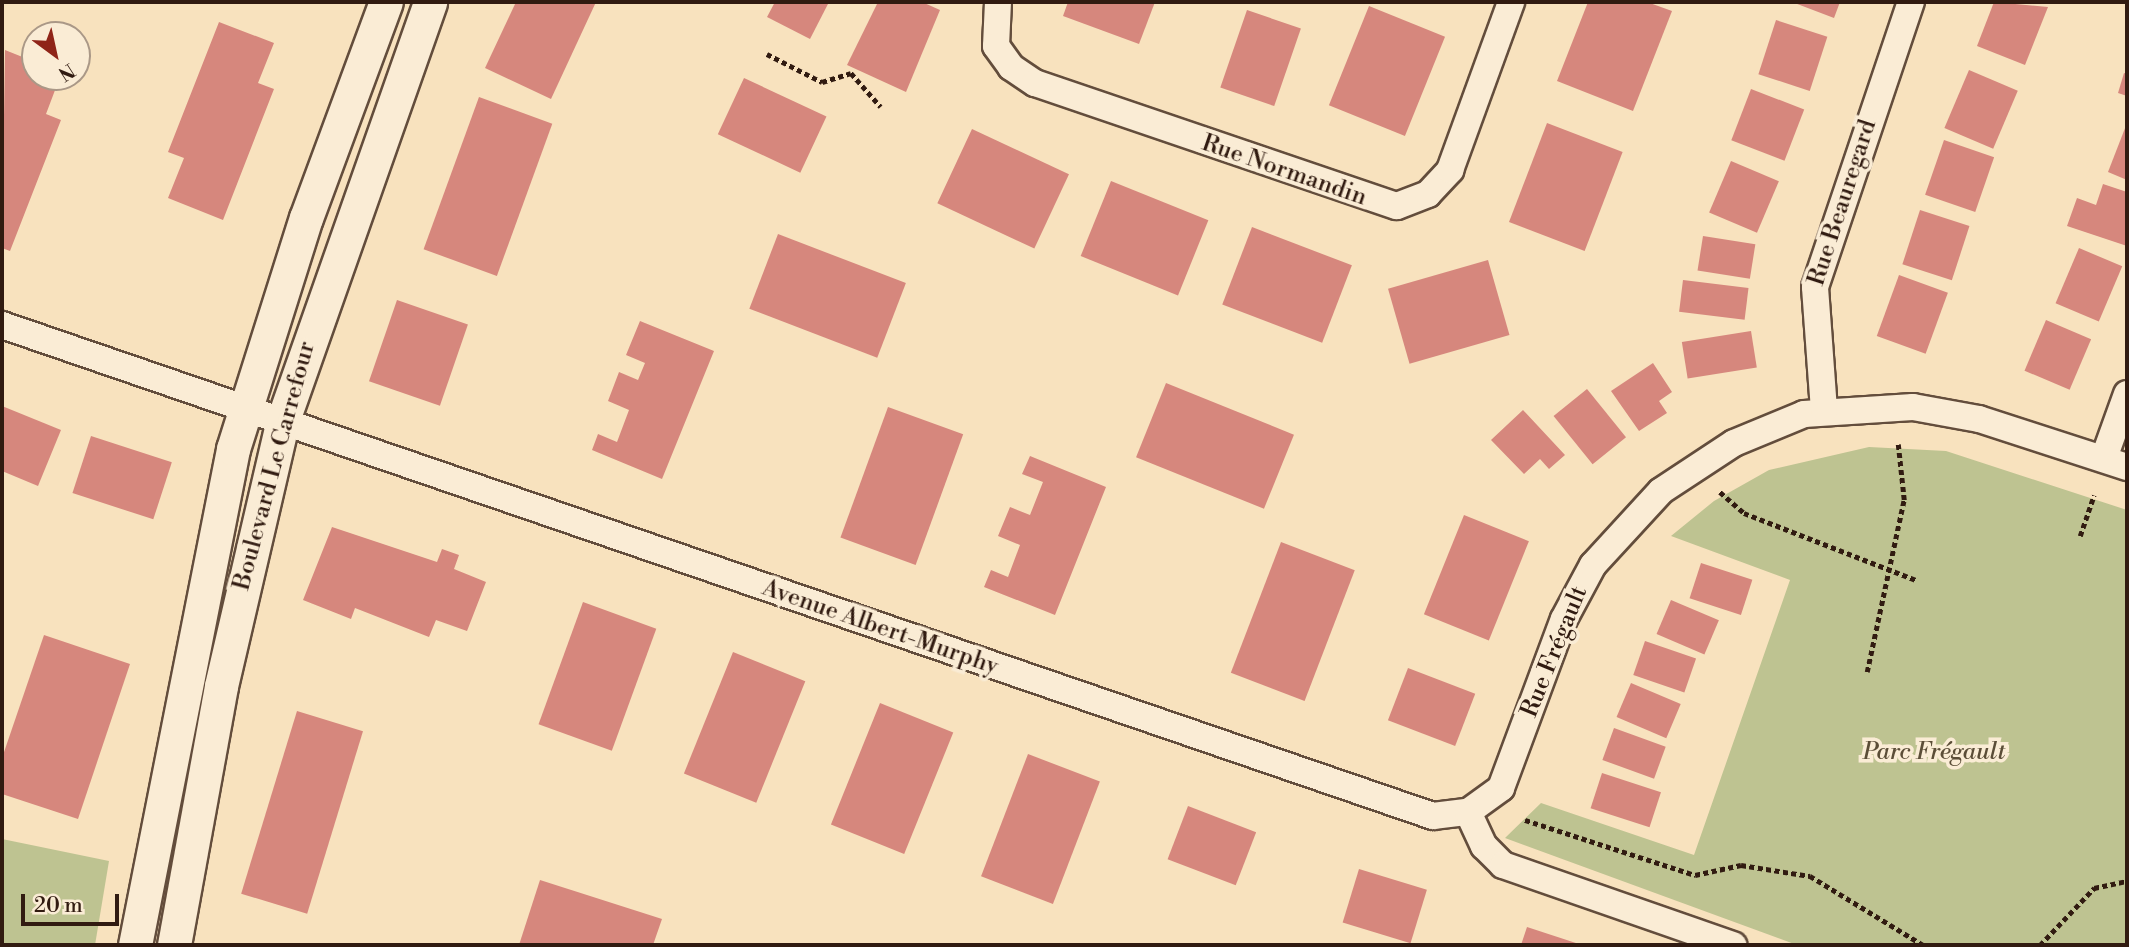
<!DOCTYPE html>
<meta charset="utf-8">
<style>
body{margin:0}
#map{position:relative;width:2129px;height:947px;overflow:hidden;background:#f8e2be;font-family:"Libre Bodoni",serif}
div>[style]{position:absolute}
.green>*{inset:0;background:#bec391}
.building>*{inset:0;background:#d6877d;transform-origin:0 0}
.path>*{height:4.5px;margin-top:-2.25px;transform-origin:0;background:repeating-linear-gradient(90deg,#311b11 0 5px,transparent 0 8.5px)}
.roads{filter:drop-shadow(2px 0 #634d3c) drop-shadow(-2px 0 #634d3c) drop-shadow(0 2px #634d3c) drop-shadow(0 -2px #634d3c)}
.minor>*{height:26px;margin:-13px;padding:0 13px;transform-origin:13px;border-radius:13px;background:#faecd5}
.tertiary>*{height:33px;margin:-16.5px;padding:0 16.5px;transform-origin:16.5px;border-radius:16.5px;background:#faecd5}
span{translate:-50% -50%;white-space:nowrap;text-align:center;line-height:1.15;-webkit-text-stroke:7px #faecd5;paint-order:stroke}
.street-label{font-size:24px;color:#311b11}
.park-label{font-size:24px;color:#5b4d37;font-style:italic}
.frame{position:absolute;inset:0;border:4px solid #311b11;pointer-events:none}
.north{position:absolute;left:21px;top:21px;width:70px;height:70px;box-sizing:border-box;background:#faecd5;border:2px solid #aa9887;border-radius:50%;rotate:147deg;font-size:19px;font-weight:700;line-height:28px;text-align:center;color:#311b11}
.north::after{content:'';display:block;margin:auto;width:24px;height:32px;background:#8f2418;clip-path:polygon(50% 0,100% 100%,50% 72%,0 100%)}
.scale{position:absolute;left:21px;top:894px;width:98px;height:32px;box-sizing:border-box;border:4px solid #311b11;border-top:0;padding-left:9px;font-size:21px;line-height:24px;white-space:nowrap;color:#311b11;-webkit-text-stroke:5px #faecd5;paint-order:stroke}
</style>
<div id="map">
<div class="green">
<i style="clip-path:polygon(1869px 447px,1946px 451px,2127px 510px,2127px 945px,1797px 945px,1505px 838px,1541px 803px,1694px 855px,1790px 580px,1671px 536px,1714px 501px,1769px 470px)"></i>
<i style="clip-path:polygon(2px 839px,109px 861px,95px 945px,2px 945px)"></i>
</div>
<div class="building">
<i style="clip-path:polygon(516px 2px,596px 2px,551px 99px,485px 68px)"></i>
<i style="clip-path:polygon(775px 2px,829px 2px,810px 39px,767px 17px)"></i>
<i style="clip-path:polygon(878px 2px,922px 2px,940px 10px,906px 92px,847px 65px)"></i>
<i style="clip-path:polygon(1068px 2px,1155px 2px,1139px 44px,1063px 16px)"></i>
<i style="clip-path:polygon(1588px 2px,1647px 2px,1672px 11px,1633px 111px,1557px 81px)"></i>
<i style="clip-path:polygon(1792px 2px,1840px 2px,1834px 18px)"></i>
<i style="clip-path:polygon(1994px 2px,2048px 7px,2025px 65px,1977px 46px)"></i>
<i style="left:1369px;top:6px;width:82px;height:107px;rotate:22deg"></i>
<i style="left:1247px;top:10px;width:57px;height:82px;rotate:19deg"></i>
<i style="left:1776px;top:20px;width:54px;height:57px;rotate:18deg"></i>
<i style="clip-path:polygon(219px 22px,274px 43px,258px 83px,274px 89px,223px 220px,168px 198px,184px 158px,168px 152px)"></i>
<i style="clip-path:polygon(5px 50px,35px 62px,35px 77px,60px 77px,46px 114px,61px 120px,10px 251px,2px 248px)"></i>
<i style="left:1969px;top:70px;width:53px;height:63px;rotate:23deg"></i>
<i style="clip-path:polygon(2124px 73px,2127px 74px,2127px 96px,2118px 93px)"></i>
<i style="left:744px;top:78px;width:91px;height:62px;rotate:25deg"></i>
<i style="left:1751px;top:89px;width:57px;height:55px;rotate:21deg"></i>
<i style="left:479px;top:97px;width:78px;height:162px;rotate:20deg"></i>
<i style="left:1547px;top:123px;width:81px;height:106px;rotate:21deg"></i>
<i style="clip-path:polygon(2127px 123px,2127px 180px,2108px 172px)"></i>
<i style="left:972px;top:129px;width:107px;height:82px;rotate:25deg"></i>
<i style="left:1944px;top:140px;width:53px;height:58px;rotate:19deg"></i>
<i style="left:1731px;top:161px;width:52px;height:56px;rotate:23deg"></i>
<i style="left:1111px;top:181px;width:105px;height:81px;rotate:22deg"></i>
<i style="clip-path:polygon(2103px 184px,2127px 192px,2127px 246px,2067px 226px,2077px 198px,2096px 205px)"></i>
<i style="left:1920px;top:210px;width:52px;height:57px;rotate:18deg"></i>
<i style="left:1252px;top:227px;width:107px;height:83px;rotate:21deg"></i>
<i style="left:778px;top:234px;width:137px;height:80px;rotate:21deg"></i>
<i style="left:1703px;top:236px;width:53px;height:35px;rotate:9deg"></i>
<i style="left:2079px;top:248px;width:47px;height:60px;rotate:23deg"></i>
<i style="left:1488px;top:260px;width:78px;height:104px;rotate:74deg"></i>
<i style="left:1899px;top:275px;width:52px;height:65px;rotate:20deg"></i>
<i style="left:1683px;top:280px;width:66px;height:32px;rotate:7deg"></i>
<i style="left:397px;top:300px;width:75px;height:86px;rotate:19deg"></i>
<i style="left:2046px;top:320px;width:49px;height:55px;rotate:23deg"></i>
<i style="clip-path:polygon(640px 321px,714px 351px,662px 479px,592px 450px,598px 434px,617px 442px,629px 410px,608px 401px,619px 372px,638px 380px,645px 363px,626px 355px)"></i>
<i style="left:1751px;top:331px;width:37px;height:70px;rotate:81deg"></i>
<i style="clip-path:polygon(1653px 363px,1672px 392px,1659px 401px,1667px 413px,1639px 431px,1611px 391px)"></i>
<i style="left:1166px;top:383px;width:138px;height:80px;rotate:22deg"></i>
<i style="left:1587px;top:389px;width:62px;height:43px;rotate:51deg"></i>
<i style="clip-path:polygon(2px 406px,61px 430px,38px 486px,2px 471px)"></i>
<i style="left:888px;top:407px;width:80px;height:139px;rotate:20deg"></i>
<i style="clip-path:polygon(1523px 410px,1565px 455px,1549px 469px,1540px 459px,1524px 474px,1491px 440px)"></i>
<i style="left:91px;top:436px;width:85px;height:60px;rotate:18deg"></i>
<i style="clip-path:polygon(1030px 456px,1106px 487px,1055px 615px,984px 587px,991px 570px,1008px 577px,1020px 545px,998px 536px,1010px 507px,1030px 515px,1043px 482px,1022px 474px)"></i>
<i style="left:1464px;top:515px;width:70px;height:107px;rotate:22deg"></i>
<i style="clip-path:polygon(332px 527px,437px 562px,442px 549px,459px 555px,454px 569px,486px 582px,467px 631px,436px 620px,429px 637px,355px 608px,351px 619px,303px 600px)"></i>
<i style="left:1281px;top:542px;width:79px;height:140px;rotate:21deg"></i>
<i style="left:1701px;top:563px;width:54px;height:37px;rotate:18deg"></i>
<i style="left:1671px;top:600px;width:52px;height:37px;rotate:23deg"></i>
<i style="left:583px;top:602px;width:78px;height:130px;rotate:20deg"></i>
<i style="clip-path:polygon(44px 635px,130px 664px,78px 819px,2px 794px,2px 758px)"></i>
<i style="left:1645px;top:641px;width:54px;height:36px;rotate:19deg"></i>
<i style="left:733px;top:652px;width:78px;height:131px;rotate:22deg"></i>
<i style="left:1408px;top:668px;width:72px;height:56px;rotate:21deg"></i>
<i style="left:1631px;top:683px;width:54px;height:37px;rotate:23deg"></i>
<i style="left:880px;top:703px;width:79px;height:131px;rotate:22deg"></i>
<i style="left:297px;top:711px;width:69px;height:191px;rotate:17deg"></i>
<i style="left:1614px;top:728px;width:55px;height:34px;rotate:20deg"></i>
<i style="left:1028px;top:754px;width:77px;height:131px;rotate:21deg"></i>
<i style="left:1602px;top:773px;width:62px;height:37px;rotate:18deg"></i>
<i style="left:1188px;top:806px;width:73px;height:57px;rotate:21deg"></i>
<i style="left:1359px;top:869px;width:71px;height:56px;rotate:17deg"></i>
<i style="clip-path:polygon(540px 880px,662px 919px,653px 945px,519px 945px)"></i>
<i style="clip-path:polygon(1527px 927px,1582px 945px,1521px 945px)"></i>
</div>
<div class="path">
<i style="left:767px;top:54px;width:62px;rotate:27deg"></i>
<i style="left:822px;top:82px;width:30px;rotate:-17deg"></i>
<i style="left:851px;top:73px;width:45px;rotate:48.6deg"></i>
<i style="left:1720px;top:492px;width:32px;rotate:41deg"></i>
<i style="left:1744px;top:513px;width:185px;rotate:21.3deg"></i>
<i style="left:2080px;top:536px;width:43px;rotate:-71.1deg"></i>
<i style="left:1867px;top:672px;width:176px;rotate:-77.9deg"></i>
<i style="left:1904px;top:500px;width:56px;rotate:-96.1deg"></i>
<i style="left:1525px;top:820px;width:179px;rotate:17.9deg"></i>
<i style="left:1695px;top:875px;width:47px;rotate:-12.3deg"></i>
<i style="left:1741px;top:865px;width:70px;rotate:9.1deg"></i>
<i style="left:1810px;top:876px;width:132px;rotate:31.4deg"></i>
<i style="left:2040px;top:945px;width:79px;rotate:-46.5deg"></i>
<i style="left:2094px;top:888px;width:34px;rotate:-12deg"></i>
</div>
<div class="roads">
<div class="minor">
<i style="left:998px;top:2px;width:44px;rotate:92.6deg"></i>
<i style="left:996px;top:46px;width:26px;rotate:54deg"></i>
<i style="left:1011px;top:67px;width:29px;rotate:34deg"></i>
<i style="left:1035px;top:83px;width:382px;rotate:18.8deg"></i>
<i style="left:1397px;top:206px;width:33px;rotate:-21deg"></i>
<i style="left:1428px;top:194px;width:33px;rotate:-47deg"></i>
<i style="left:1450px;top:170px;width:179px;rotate:-70deg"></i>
<i style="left:2px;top:325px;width:1513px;rotate:18.94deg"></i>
<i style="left:1433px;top:816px;width:35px;rotate:-7deg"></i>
<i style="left:1468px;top:812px;width:41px;rotate:-36deg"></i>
<i style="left:1501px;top:788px;width:180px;rotate:-69.6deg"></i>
<i style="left:1564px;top:619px;width:61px;rotate:-61.8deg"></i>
<i style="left:1593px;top:565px;width:100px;rotate:-47.4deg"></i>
<i style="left:1661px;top:491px;width:87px;rotate:-33.3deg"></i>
<i style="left:1734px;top:443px;width:76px;rotate:-22.5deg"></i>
<i style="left:1804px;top:414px;width:109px;rotate:-3.7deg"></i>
<i style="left:1913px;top:407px;width:67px;rotate:10.3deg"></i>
<i style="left:1979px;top:419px;width:156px;rotate:18deg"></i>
<i style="left:1824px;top:410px;width:123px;rotate:-94.2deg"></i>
<i style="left:1815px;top:287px;width:301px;rotate:-71.4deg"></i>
<i style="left:2104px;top:458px;width:68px;rotate:-70.2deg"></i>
<i style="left:1468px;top:812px;width:38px;rotate:65deg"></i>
<i style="left:1484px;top:846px;width:27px;rotate:45deg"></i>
<i style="left:1503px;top:865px;width:244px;rotate:19.2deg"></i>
</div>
<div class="tertiary">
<i style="left:135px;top:945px;width:506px;rotate:-78.82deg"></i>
<i style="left:233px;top:449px;width:242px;rotate:-72.5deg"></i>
<i style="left:306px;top:218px;width:230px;rotate:-69.7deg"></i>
<i style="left:174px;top:945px;width:263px;rotate:-79.7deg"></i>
<i style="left:221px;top:686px;width:273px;rotate:-76.9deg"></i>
<i style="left:283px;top:420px;width:443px;rotate:-70.6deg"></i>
</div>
</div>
<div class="street-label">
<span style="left:1284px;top:171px;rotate:19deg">Rue Normandin</span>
<span style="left:1843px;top:203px;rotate:-72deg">Rue Beauregard</span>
<span style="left:275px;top:466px;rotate:-75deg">Boulevard Le Carrefour</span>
<span style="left:880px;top:628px;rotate:19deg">Avenue Albert-Murphy</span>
<span style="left:1555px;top:652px;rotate:-68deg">Rue Frégault</span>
</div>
<div class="park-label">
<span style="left:1934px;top:753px">Parc Frégault</span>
</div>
<div class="frame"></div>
<div class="north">N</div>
<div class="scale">20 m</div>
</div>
